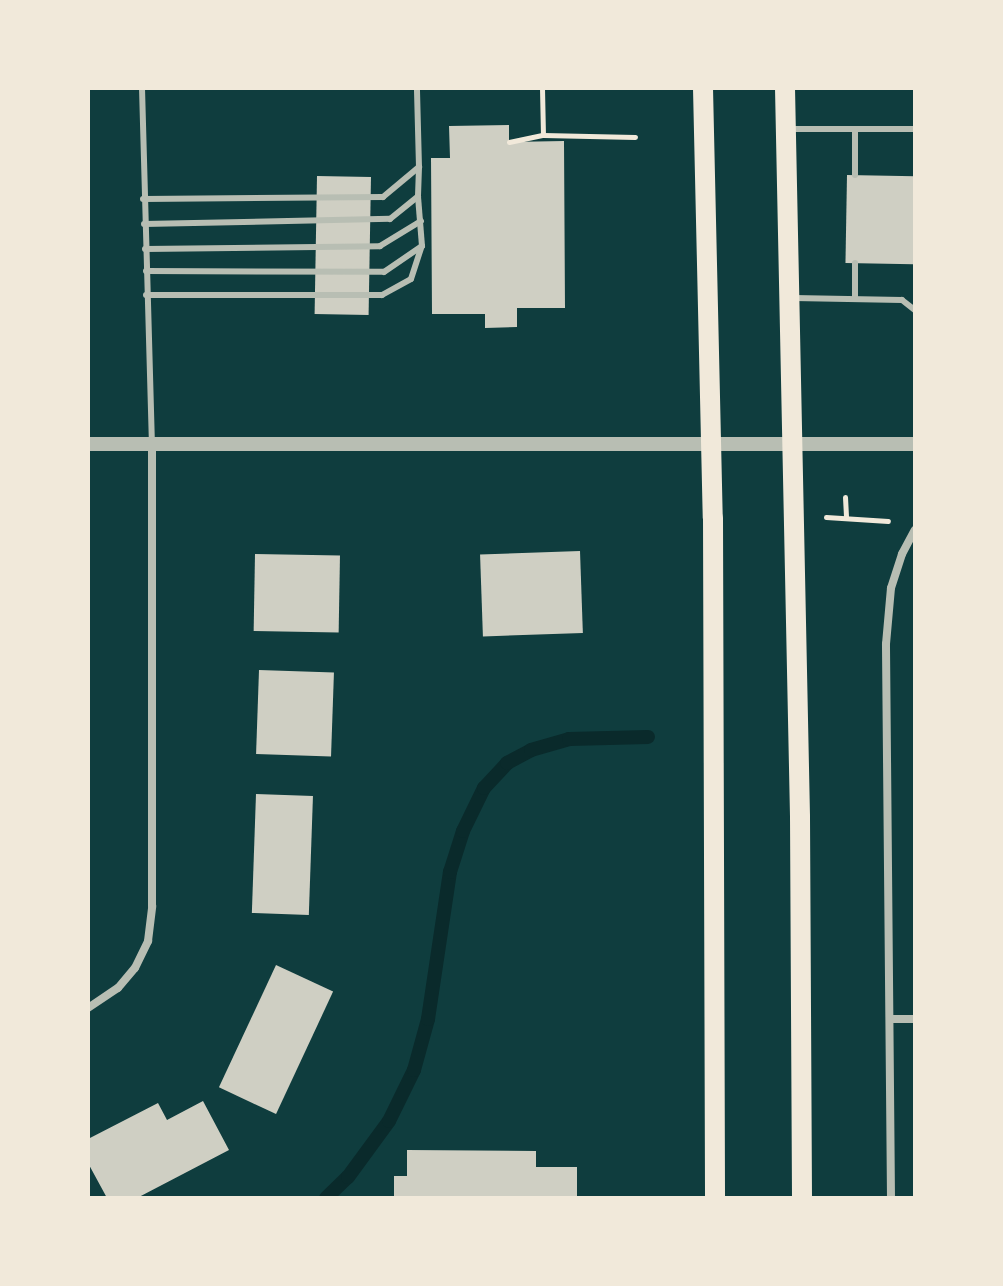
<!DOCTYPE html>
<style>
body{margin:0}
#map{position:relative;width:1003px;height:1286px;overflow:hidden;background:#0f3d3e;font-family:Helvetica,sans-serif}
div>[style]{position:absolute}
.stream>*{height:14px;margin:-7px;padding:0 7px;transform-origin:7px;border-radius:7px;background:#0a2a2b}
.building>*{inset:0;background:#cfcfc3;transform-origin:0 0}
.path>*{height:5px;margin:-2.5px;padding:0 2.5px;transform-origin:2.5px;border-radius:2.5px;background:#f1e9da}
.service>*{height:6px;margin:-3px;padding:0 3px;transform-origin:3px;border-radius:3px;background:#b8beb3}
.minor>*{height:8px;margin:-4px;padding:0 4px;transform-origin:4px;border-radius:4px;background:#b8beb3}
.tertiary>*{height:14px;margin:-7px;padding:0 7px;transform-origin:7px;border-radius:7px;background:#b8beb3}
.primary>*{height:20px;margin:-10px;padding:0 10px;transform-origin:10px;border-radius:10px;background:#f1e9da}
span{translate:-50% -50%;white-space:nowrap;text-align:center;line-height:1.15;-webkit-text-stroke:8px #f1e9da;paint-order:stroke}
.frame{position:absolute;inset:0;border:90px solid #f1e9da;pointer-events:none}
</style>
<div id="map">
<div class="stream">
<i style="left:326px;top:1198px;width:30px;rotate:-44deg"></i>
<i style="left:348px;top:1177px;width:69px;rotate:-53.8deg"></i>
<i style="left:389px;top:1121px;width:57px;rotate:-63.9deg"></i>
<i style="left:414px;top:1070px;width:53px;rotate:-74.6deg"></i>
<i style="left:428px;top:1019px;width:149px;rotate:-81.5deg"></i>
<i style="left:450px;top:872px;width:43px;rotate:-72.4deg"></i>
<i style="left:463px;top:831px;width:48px;rotate:-64deg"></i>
<i style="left:484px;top:788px;width:34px;rotate:-47deg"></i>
<i style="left:507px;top:763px;width:27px;rotate:-28deg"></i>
<i style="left:531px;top:750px;width:40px;rotate:-16deg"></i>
<i style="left:569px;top:739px;width:79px;rotate:-1.5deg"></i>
</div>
<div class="building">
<i style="clip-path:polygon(509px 125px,509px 142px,564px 141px,565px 308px,517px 308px,517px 327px,485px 328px,485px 314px,432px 314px,431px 158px,450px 158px,449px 126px)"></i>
<i style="left:847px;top:175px;width:68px;height:88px;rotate:1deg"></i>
<i style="left:317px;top:176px;width:54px;height:138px;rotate:1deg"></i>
<i style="left:580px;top:551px;width:82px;height:100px;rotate:88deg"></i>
<i style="left:255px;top:554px;width:85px;height:77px;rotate:1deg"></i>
<i style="left:259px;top:670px;width:75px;height:84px;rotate:2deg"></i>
<i style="left:256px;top:794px;width:57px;height:119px;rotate:2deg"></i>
<i style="left:276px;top:965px;width:63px;height:135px;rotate:25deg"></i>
<i style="clip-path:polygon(203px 1101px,229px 1150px,137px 1198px,107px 1198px,88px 1163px,88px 1139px,158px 1103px,167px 1120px)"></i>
<i style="clip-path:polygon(407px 1150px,536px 1151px,536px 1167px,577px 1167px,577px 1198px,394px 1198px,394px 1176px,407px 1176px)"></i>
</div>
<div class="path">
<i style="left:542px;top:88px;width:47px;rotate:88.8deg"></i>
<i style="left:509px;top:142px;width:35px;rotate:-12deg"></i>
<i style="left:543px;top:135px;width:92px;rotate:1.2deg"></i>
<i style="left:845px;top:497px;width:21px;rotate:87deg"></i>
<i style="left:826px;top:517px;width:62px;rotate:3.7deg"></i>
</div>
<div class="service">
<i style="left:142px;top:88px;width:356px;rotate:88.4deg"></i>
<i style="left:791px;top:129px;width:124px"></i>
<i style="left:855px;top:129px;width:46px;rotate:90deg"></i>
<i style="left:143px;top:199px;width:240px;rotate:-0.5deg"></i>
<i style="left:383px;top:197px;width:47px;rotate:-39.8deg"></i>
<i style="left:419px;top:167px;width:79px;rotate:-91.5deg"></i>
<i style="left:144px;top:224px;width:246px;rotate:-1.2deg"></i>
<i style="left:390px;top:219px;width:36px;rotate:-39deg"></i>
<i style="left:418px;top:196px;width:29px;rotate:-88deg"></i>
<i style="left:145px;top:249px;width:235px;rotate:-0.7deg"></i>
<i style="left:380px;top:246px;width:48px;rotate:-31.4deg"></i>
<i style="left:855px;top:263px;width:36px;rotate:90deg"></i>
<i style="left:146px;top:271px;width:238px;rotate:0.2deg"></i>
<i style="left:384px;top:272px;width:46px;rotate:-34.4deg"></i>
<i style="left:146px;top:295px;width:236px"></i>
<i style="left:382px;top:295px;width:33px;rotate:-29deg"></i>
<i style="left:411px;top:279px;width:35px;rotate:-72deg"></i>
<i style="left:422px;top:246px;width:50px;rotate:-94.6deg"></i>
<i style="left:794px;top:298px;width:108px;rotate:1.1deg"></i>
<i style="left:902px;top:300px;width:16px;rotate:38deg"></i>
</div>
<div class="minor">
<i style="left:88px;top:1008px;width:36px;rotate:-34deg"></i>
<i style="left:118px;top:988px;width:26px;rotate:-50deg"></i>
<i style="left:135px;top:968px;width:30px;rotate:-64deg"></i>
<i style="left:148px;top:941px;width:35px;rotate:-83deg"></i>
<i style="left:152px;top:906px;width:462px;rotate:-90deg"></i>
<i style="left:891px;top:1019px;width:24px"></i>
<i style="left:891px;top:1198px;width:554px;rotate:-90.52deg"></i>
<i style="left:886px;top:644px;width:56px;rotate:-84.9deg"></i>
<i style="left:891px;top:588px;width:36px;rotate:-72deg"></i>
<i style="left:902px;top:554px;width:27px;rotate:-62deg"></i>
</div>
<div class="tertiary">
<i style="left:88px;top:444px;width:827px"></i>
</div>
<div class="primary">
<i style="left:703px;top:88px;width:430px;rotate:88.7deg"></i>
<i style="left:713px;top:518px;width:680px;rotate:89.83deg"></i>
<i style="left:785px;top:88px;width:729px;rotate:88.82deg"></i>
<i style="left:800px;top:817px;width:381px;rotate:89.7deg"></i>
</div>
<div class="frame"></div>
</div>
